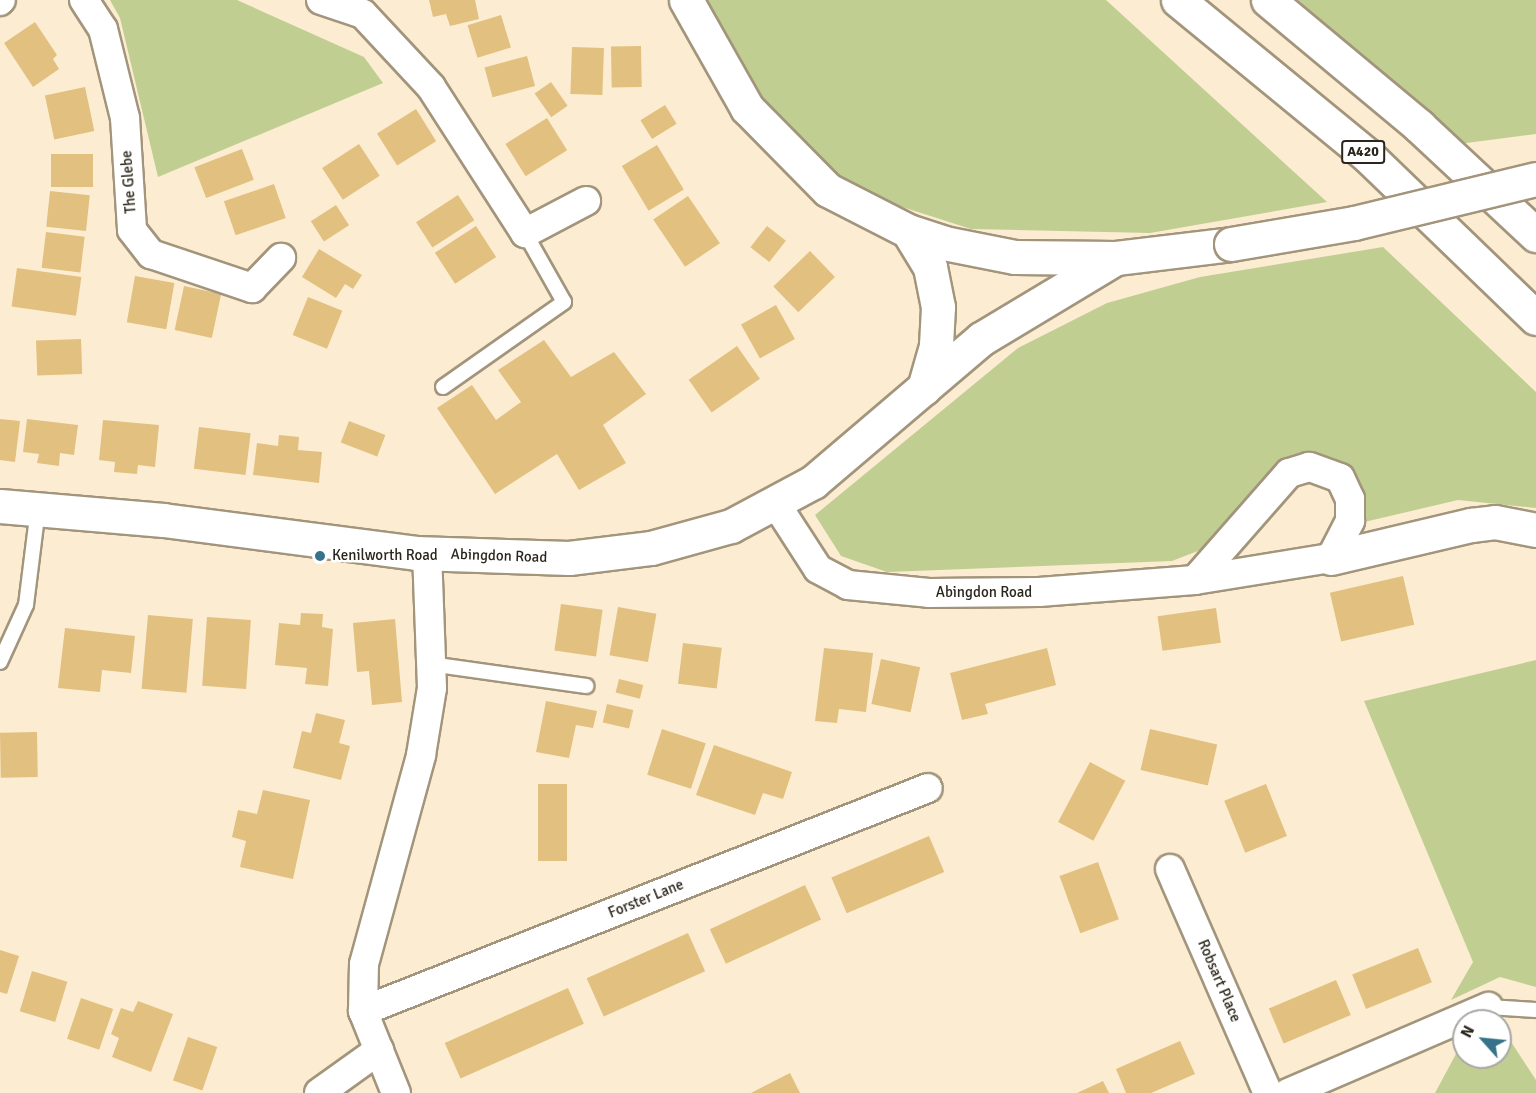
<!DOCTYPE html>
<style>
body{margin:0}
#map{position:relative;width:1536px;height:1093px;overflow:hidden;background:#fcedd2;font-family:Signika,sans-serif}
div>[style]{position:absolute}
.green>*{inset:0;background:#c1ce92}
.building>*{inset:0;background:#e2c07f;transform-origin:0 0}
.roads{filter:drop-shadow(2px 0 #a2957c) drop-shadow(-2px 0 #a2957c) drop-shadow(0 2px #a2957c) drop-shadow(0 -2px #a2957c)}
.lane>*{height:14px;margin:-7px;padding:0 7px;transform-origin:7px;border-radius:7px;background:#fff}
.street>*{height:28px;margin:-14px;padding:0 14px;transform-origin:14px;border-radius:14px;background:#fff}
.secondary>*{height:33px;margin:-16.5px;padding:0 16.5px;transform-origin:16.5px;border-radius:16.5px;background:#fff}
.highway>*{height:33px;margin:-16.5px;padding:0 16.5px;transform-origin:16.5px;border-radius:16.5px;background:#fff}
.bridges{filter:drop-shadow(2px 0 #a2957c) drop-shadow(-2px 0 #a2957c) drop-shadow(0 2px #a2957c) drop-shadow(0 -2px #a2957c)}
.secondary-bridge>*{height:33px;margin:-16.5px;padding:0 16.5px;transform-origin:16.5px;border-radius:16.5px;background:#fff}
.dots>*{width:16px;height:16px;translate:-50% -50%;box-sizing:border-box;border:3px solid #fff;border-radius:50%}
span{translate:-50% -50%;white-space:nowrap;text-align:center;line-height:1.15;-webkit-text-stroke:5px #fff;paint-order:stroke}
.shield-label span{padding:2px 4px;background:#fff;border:2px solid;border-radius:4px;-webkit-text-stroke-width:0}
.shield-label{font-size:14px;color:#2b261b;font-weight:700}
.street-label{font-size:15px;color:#2b261b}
.poi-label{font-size:15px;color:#2b261b}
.left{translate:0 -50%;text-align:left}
.north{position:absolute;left:1452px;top:1009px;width:60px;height:60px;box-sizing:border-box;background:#fff;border:2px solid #aaa8a4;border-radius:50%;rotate:297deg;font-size:16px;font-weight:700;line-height:24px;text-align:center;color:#2b261b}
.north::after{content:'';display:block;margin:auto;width:21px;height:27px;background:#36738a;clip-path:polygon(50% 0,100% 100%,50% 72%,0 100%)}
</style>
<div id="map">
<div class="green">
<i style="clip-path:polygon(110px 0,237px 0,364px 57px,383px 83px,158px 177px,120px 18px)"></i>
<i style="clip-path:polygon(702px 0,1106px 0,1327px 202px,1150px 233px,971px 229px,893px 204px,847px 183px,762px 108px)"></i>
<i style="clip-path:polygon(1298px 0,1536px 0,1536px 134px,1451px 145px)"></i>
<i style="clip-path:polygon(1383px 247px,1536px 392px,1536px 508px,1458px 500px,1360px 523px,1306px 460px,1255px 487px,1203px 549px,1172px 561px,887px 572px,841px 556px,815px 515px,1018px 348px,1107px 303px,1200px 277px)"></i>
<i style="clip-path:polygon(1536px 660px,1536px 987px,1500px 977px,1451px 1000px,1473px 962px,1364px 701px)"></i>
<i style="clip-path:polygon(1500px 1025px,1536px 1080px,1536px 1093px,1435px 1093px,1464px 1039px,1464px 1057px,1500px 1057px)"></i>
</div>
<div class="building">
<i style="clip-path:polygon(429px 0,475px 0,479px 19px,450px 26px,446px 14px,433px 17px)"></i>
<i style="left:501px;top:15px;width:34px;height:35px;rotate:73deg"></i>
<i style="clip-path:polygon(35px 22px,57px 55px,53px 59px,59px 69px,33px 87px,4px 43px)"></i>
<i style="left:641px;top:46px;width:41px;height:30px;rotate:89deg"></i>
<i style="left:572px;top:47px;width:32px;height:47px;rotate:2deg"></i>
<i style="left:527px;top:56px;width:31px;height:44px;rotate:75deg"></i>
<i style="left:551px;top:82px;width:29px;height:20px;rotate:55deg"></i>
<i style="left:85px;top:87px;width:45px;height:41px;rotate:78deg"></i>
<i style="left:665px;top:105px;width:22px;height:29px;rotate:58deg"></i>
<i style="left:416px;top:109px;width:38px;height:46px;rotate:58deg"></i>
<i style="left:547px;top:118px;width:38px;height:49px;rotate:58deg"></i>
<i style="left:359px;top:144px;width:38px;height:44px;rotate:57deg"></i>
<i style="left:657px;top:145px;width:52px;height:41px;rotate:59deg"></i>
<i style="left:242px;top:149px;width:33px;height:51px;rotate:69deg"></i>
<i style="left:51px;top:154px;width:42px;height:33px"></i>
<i style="left:274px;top:184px;width:36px;height:53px;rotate:71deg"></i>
<i style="left:50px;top:191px;width:40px;height:36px;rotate:6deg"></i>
<i style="left:458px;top:195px;width:30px;height:50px;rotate:57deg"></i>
<i style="left:688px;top:196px;width:57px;height:42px;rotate:56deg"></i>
<i style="left:336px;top:205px;width:24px;height:30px;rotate:57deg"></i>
<i style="left:476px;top:226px;width:37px;height:49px;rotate:57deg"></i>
<i style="left:767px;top:226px;width:24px;height:27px;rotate:38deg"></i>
<i style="left:46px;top:232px;width:39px;height:36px;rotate:7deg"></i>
<i style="clip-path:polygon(319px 249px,362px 275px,353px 289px,345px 284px,336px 298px,302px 277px)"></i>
<i style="left:810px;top:251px;width:36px;height:51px;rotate:46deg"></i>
<i style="left:17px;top:268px;width:65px;height:39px;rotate:8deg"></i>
<i style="left:135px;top:276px;width:40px;height:47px;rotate:10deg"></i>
<i style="left:184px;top:286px;width:38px;height:45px;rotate:12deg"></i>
<i style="left:308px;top:297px;width:37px;height:41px;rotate:22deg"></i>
<i style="left:776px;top:305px;width:39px;height:40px;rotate:61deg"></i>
<i style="left:81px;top:339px;width:35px;height:45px;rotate:88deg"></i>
<i style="clip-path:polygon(544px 340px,571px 377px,614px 352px,646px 394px,603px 425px,626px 463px,579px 490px,557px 454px,495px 494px,437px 408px,472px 385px,496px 420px,521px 402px,498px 370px)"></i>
<i style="left:737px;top:346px;width:40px;height:59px;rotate:55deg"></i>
<i style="clip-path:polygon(0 419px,20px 421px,15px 462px,0 460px)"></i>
<i style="clip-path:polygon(27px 419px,78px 425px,74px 455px,60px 453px,59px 466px,37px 463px,39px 454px,23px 452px)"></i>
<i style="clip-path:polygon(103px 420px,159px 425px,155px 467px,138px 465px,137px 474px,114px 472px,115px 462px,99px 460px)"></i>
<i style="left:349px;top:421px;width:39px;height:23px;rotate:21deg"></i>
<i style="left:199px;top:427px;width:52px;height:42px;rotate:7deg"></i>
<i style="clip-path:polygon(279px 435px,299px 437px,298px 450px,322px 452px,319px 483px,253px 475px,257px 443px,278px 446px)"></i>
<i style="left:1403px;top:576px;width:50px;height:75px;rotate:77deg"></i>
<i style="left:561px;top:604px;width:42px;height:47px;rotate:8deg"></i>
<i style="left:618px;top:607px;width:39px;height:49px;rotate:10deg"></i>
<i style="left:1216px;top:608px;width:35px;height:59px;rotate:82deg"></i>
<i style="clip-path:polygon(301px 613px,323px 614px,322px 627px,333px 629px,328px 686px,305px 684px,307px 668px,275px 665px,279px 623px,300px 625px)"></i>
<i style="left:148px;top:615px;width:45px;height:74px;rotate:5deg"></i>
<i style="left:207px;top:617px;width:44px;height:69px;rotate:4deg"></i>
<i style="clip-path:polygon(395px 619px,402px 702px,372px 705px,369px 671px,357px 672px,353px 623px)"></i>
<i style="clip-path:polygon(65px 628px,135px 636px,131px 673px,102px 670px,100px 692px,58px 688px)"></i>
<i style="left:683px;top:643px;width:39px;height:41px;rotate:7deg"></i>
<i style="clip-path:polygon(824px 648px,873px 653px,866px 712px,839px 709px,837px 723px,815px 721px)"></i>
<i style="clip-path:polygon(1047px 648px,1056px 685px,985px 704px,988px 714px,962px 720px,950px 673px)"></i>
<i style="left:881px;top:659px;width:40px;height:46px;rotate:12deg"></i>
<i style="left:619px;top:679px;width:25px;height:14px;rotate:14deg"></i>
<i style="clip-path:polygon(546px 701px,597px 711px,593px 728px,576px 725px,569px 758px,536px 752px)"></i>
<i style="left:607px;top:704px;width:27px;height:19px;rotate:13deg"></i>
<i style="clip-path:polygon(316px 713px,345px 720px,339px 743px,350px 746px,341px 780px,293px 768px,302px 731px,311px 733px)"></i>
<i style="left:662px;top:729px;width:46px;height:48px;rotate:18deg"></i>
<i style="left:1150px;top:729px;width:69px;height:42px;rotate:13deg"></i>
<i style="left:37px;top:732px;width:45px;height:37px;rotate:89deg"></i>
<i style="clip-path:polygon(714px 745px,792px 772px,783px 799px,763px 793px,755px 815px,696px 795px)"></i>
<i style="left:1090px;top:762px;width:40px;height:68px;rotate:28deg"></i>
<i style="left:538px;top:784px;width:29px;height:77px"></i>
<i style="left:1266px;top:784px;width:56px;height:45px;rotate:68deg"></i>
<i style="clip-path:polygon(263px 790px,310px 800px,293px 879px,240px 867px,246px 841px,232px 837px,238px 810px,257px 814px)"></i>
<i style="left:929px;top:836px;width:39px;height:106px;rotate:67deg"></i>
<i style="left:1098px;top:862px;width:61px;height:41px;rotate:70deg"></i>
<i style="left:805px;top:885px;width:38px;height:105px;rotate:65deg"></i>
<i style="left:688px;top:933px;width:42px;height:111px;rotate:66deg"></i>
<i style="left:1418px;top:948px;width:37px;height:71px;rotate:68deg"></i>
<i style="clip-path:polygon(0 950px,19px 956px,7px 994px,0 992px)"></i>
<i style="left:32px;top:971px;width:37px;height:42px;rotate:17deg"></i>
<i style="left:1336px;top:980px;width:38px;height:73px;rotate:67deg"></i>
<i style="left:568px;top:988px;width:39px;height:135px;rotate:66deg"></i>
<i style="left:81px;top:998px;width:34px;height:43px;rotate:19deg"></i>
<i style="clip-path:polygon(138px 1001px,173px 1014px,151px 1072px,112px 1057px,119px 1038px,111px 1034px,121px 1008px,133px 1012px)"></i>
<i style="left:188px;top:1037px;width:31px;height:46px;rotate:19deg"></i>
<i style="clip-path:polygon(1180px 1041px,1195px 1074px,1151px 1093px,1126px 1093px,1116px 1069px)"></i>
<i style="clip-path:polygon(790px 1073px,800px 1093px,751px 1093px)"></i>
<i style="clip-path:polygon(1103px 1081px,1109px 1093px,1077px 1093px)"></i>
</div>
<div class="roads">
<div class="lane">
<i style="left:443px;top:387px;width:148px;rotate:-35.1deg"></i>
<i style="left:564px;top:302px;width:79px;rotate:-119.5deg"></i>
<i style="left:0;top:662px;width:63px;rotate:-65.5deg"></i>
<i style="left:26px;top:605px;width:97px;rotate:-82.9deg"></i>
<i style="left:430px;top:664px;width:158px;rotate:8deg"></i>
<i style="left:1488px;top:1007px;width:48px;rotate:3.6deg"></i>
</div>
<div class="street">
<i style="left:84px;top:0;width:35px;rotate:57deg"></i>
<i style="left:103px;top:29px;width:92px;rotate:76.1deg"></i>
<i style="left:125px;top:118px;width:112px;rotate:86.4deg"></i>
<i style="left:132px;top:230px;width:31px;rotate:52deg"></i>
<i style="left:151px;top:254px;width:107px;rotate:18.6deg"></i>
<i style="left:252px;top:288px;width:42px;rotate:-46deg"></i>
<i style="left:321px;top:0;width:44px;rotate:18.4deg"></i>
<i style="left:363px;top:14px;width:100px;rotate:47deg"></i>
<i style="left:431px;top:87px;width:174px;rotate:57.2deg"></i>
<i style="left:525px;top:233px;width:69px;rotate:-27.7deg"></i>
<i style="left:0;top:1px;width:1px;rotate:-45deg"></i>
<i style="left:776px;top:504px;width:77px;rotate:57.1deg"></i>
<i style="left:818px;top:569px;width:34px;rotate:28deg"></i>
<i style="left:848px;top:585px;width:81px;rotate:5.6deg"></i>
<i style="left:929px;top:593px;width:110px;rotate:-0.5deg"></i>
<i style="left:1039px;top:592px;width:156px;rotate:-4.4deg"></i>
<i style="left:1195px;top:580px;width:138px;rotate:-9.2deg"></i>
<i style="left:1331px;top:558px;width:42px;rotate:-62.8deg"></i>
<i style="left:1350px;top:521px;width:22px;rotate:-90deg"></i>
<i style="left:1350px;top:499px;width:23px;rotate:-115deg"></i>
<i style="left:1340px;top:478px;width:33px;rotate:-160deg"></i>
<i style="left:1309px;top:467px;width:21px;rotate:163deg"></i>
<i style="left:1289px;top:473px;width:142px;rotate:131.3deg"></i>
<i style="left:1170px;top:869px;width:244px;rotate:66.4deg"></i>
<i style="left:363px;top:1011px;width:607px;rotate:-21.54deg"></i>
<i style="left:319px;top:1093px;width:74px;rotate:-35.6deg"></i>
<i style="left:396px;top:1093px;width:88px;rotate:-111.9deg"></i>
<i style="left:363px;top:1011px;width:47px;rotate:-88.8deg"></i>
<i style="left:364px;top:964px;width:217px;rotate:-74.7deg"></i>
<i style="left:421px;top:755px;width:68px;rotate:-80.7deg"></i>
<i style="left:432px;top:688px;width:134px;rotate:-92.1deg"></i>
<i style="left:1288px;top:1093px;width:218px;rotate:-23.3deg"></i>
</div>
<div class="secondary">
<i style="left:0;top:506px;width:164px;rotate:4.9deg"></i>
<i style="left:163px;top:520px;width:255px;rotate:7.4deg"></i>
<i style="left:416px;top:553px;width:153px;rotate:1.9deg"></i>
<i style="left:569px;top:558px;width:83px;rotate:-7deg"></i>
<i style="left:651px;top:548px;width:83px;rotate:-15.4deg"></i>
<i style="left:731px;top:526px;width:93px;rotate:-28.2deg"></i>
<i style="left:813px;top:482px;width:221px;rotate:-40.4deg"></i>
<i style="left:981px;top:339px;width:157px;rotate:-31deg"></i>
<i style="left:1116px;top:258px;width:116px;rotate:-6.9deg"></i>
</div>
<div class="highway">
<i style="left:686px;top:0;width:124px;rotate:60.5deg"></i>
<i style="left:747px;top:108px;width:115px;rotate:45.4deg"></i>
<i style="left:828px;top:190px;width:90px;rotate:27.1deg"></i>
<i style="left:908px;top:231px;width:38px;rotate:18deg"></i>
<i style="left:944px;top:243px;width:72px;rotate:11.2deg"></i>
<i style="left:1015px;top:257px;width:101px;rotate:0.6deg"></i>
<i style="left:1178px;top:0;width:246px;rotate:39.4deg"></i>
<i style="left:1368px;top:156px;width:233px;rotate:44deg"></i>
<i style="left:1268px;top:0;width:197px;rotate:39.8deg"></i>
<i style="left:1419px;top:126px;width:160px;rotate:43deg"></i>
<i style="left:908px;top:231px;width:42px;rotate:58.6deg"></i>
<i style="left:930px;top:267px;width:41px;rotate:78.7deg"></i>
<i style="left:938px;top:307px;width:39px;rotate:93deg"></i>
<i style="left:936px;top:346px;width:44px;rotate:105.9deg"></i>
<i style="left:1331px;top:558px;width:144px;rotate:-13.3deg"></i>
<i style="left:1471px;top:525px;width:24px;rotate:-7deg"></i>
<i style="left:1495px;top:522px;width:42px;rotate:11deg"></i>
</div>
</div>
<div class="bridges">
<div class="secondary-bridge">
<i style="left:1231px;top:244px;width:125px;rotate:-9.7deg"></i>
<i style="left:1354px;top:223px;width:187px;rotate:-13.6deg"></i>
</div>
</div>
<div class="dots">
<i style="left:320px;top:556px;background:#36738a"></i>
</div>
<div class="shield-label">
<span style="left:1363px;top:152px">A420</span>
</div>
<div class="street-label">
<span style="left:129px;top:182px;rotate:-94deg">The Glebe</span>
<span style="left:499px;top:556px;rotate:2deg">Abingdon Road</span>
<span style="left:984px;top:593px">Abingdon Road</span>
<span style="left:646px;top:899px;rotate:-22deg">Forster Lane</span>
<span style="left:1219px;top:981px;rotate:67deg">Robsart Place</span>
</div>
<div class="poi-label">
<span class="left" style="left:332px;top:556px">Kenilworth Road</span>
</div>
<div class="north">N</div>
</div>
